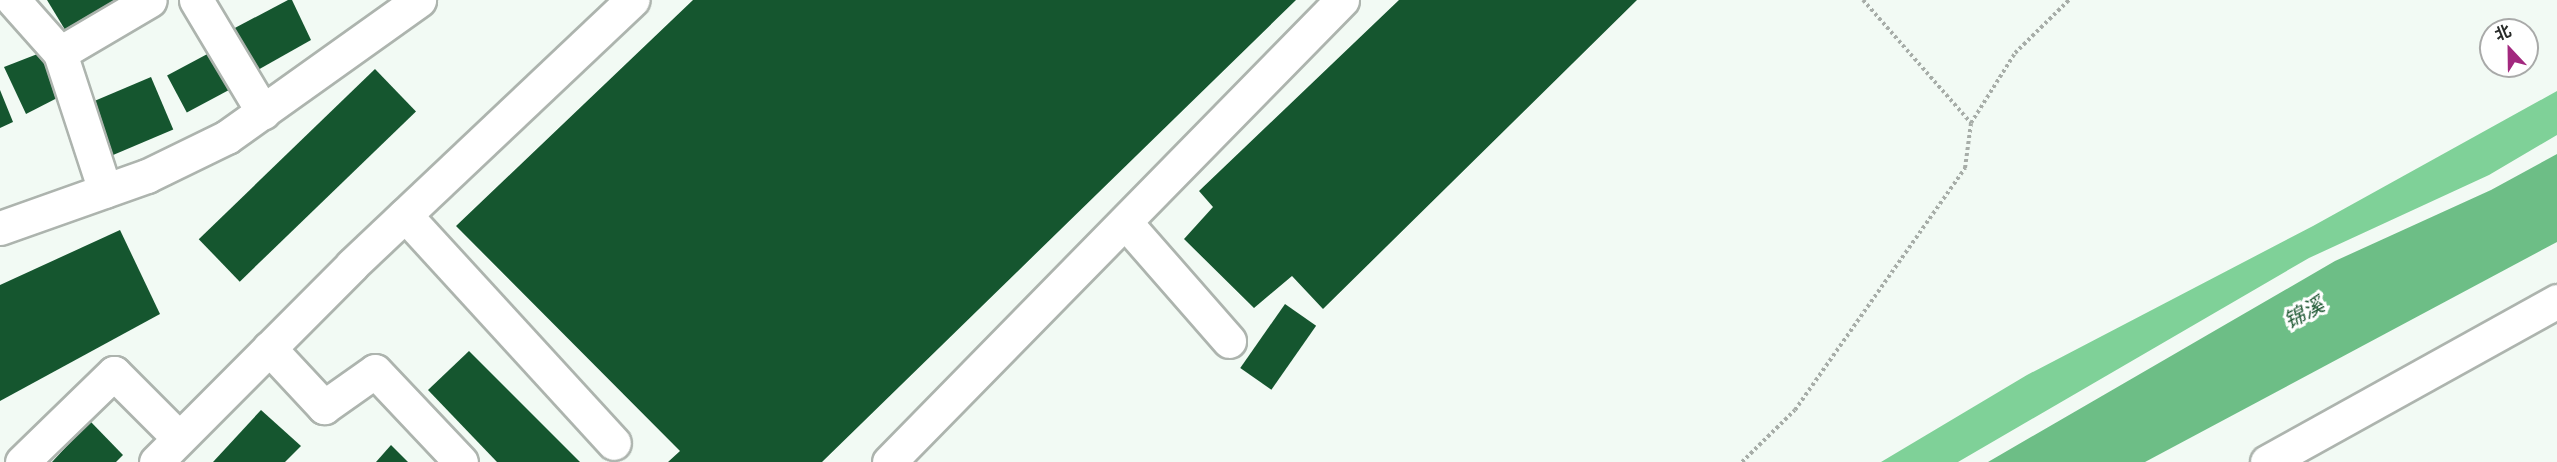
<!DOCTYPE html>
<meta charset="utf-8">
<style>
body{margin:0}
#map{position:relative;width:2557px;height:462px;overflow:hidden;background:#f2faf4;font-family:Karla,"Noto Sans SC",sans-serif}
div>[style]{position:absolute}
.forest>*{inset:0;background:#7fd198}
.water>*{inset:0;background:#6dbe86}
.building>*{inset:0;background:#15562f;transform-origin:0 0}
.path>*{height:4px;margin-top:-2px;transform-origin:0;background:repeating-linear-gradient(90deg,#a7ada8 0 3px,transparent 0 6px)}
.roads{filter:drop-shadow(2px 0 #adb4ae) drop-shadow(-2px 0 #adb4ae) drop-shadow(0 2px #adb4ae) drop-shadow(0 -2px #adb4ae)}
.minor>*{height:33px;margin:-16.5px;padding:0 16.5px;transform-origin:16.5px;border-radius:16.5px;background:#fff}
span{translate:-50% -50%;white-space:nowrap;text-align:center;line-height:1.15;-webkit-text-stroke:6px #fff;paint-order:stroke}
.water-label{font-size:21px;color:#1e5833;font-style:italic}
.north{position:absolute;left:2479px;top:18px;width:60px;height:60px;box-sizing:border-box;background:#fff;border:2px solid #a9aaa9;border-radius:50%;rotate:338deg;font-size:16px;font-weight:700;line-height:24px;text-align:center;color:#282b29}
.north::after{content:'';display:block;margin:auto;width:21px;height:27px;background:#a2287e;clip-path:polygon(50% 0,100% 100%,50% 72%,0 100%)}
</style>
<div id="map">
<div class="forest">
<i style="clip-path:polygon(2557px 91px,2557px 135px,2489px 175px,2309px 258px,1958px 462px,1881px 462px,2027px 375px,2313px 226px)"></i>
</div>
<div class="water">
<i style="clip-path:polygon(2557px 154px,2557px 242px,2145px 462px,1988px 462px,2335px 261px,2491px 190px)"></i>
</div>
<div class="building">
<i style="clip-path:polygon(47px 0,124px 0,67px 33px)"></i>
<i style="clip-path:polygon(288px 0,292px 0,311px 40px,256px 71px,231px 30px)"></i>
<i style="clip-path:polygon(693px 0,1296px 0,822px 462px,668px 462px,680px 451px,456px 226px)"></i>
<i style="clip-path:polygon(1399px 0,1637px 0,1323px 309px,1292px 276px,1254px 308px,1184px 239px,1213px 207px,1199px 191px)"></i>
<i style="left:213px;top:51px;width:42px;height:52px;rotate:62deg"></i>
<i style="clip-path:polygon(40px 53px,63px 95px,26px 114px,4px 67px)"></i>
<i style="left:375px;top:69px;width:59px;height:245px;rotate:46deg"></i>
<i style="left:151px;top:77px;width:57px;height:66px;rotate:67deg"></i>
<i style="clip-path:polygon(0 90px,13px 122px,0 128px)"></i>
<i style="clip-path:polygon(120px 230px,160px 314px,0 401px,0 285px)"></i>
<i style="left:1285px;top:304px;width:38px;height:78px;rotate:35deg"></i>
<i style="clip-path:polygon(469px 351px,580px 462px,497px 462px,428px 390px)"></i>
<i style="clip-path:polygon(261px 410px,301px 446px,285px 462px,213px 462px)"></i>
<i style="clip-path:polygon(90px 421px,123px 455px,116px 462px,52px 462px)"></i>
<i style="clip-path:polygon(391px 445px,408px 462px,376px 462px)"></i>
</div>
<div class="path">
<i style="left:1863px;top:0;width:164px;rotate:48.7deg"></i>
<i style="left:1742px;top:462px;width:74px;rotate:-44.5deg"></i>
<i style="left:1795px;top:410px;width:296px;rotate:-54.9deg"></i>
<i style="left:1965px;top:168px;width:45px;rotate:-82.4deg"></i>
<i style="left:1971px;top:123px;width:83px;rotate:-57.8deg"></i>
<i style="left:2015px;top:53px;width:76px;rotate:-44.5deg"></i>
</div>
<div class="roads">
<div class="minor">
<i style="left:13px;top:0;width:71px;rotate:48.4deg"></i>
<i style="left:60px;top:53px;width:145px;rotate:71.9deg"></i>
<i style="left:196px;top:0;width:131px;rotate:59.1deg"></i>
<i style="left:60px;top:53px;width:104px;rotate:-30.5deg"></i>
<i style="left:405px;top:215px;width:309px;rotate:47.5deg"></i>
<i style="left:1125px;top:222px;width:158px;rotate:48.8deg"></i>
<i style="left:0;top:228px;width:156px;rotate:-19.5deg"></i>
<i style="left:147px;top:176px;width:89px;rotate:-26deg"></i>
<i style="left:227px;top:137px;width:236px;rotate:-35.5deg"></i>
<i style="left:269px;top:348px;width:81px;rotate:47deg"></i>
<i style="left:324px;top:407px;width:62px;rotate:-35.2deg"></i>
<i style="left:375px;top:371px;width:125px;rotate:46.6deg"></i>
<i style="left:22px;top:462px;width:128px;rotate:-44.1deg"></i>
<i style="left:114px;top:373px;width:92px;rotate:45deg"></i>
<i style="left:156px;top:462px;width:278px;rotate:-45.1deg"></i>
<i style="left:352px;top:265px;width:386px;rotate:-43.4deg"></i>
<i style="left:889px;top:462px;width:647px;rotate:-45.56deg"></i>
<i style="left:2267px;top:462px;width:332px;rotate:-29deg"></i>
</div>
</div>
<div class="water-label">
<span style="left:2304px;top:313px;rotate:-28deg">锦溪</span>
</div>
<div class="north">北</div>
</div>
